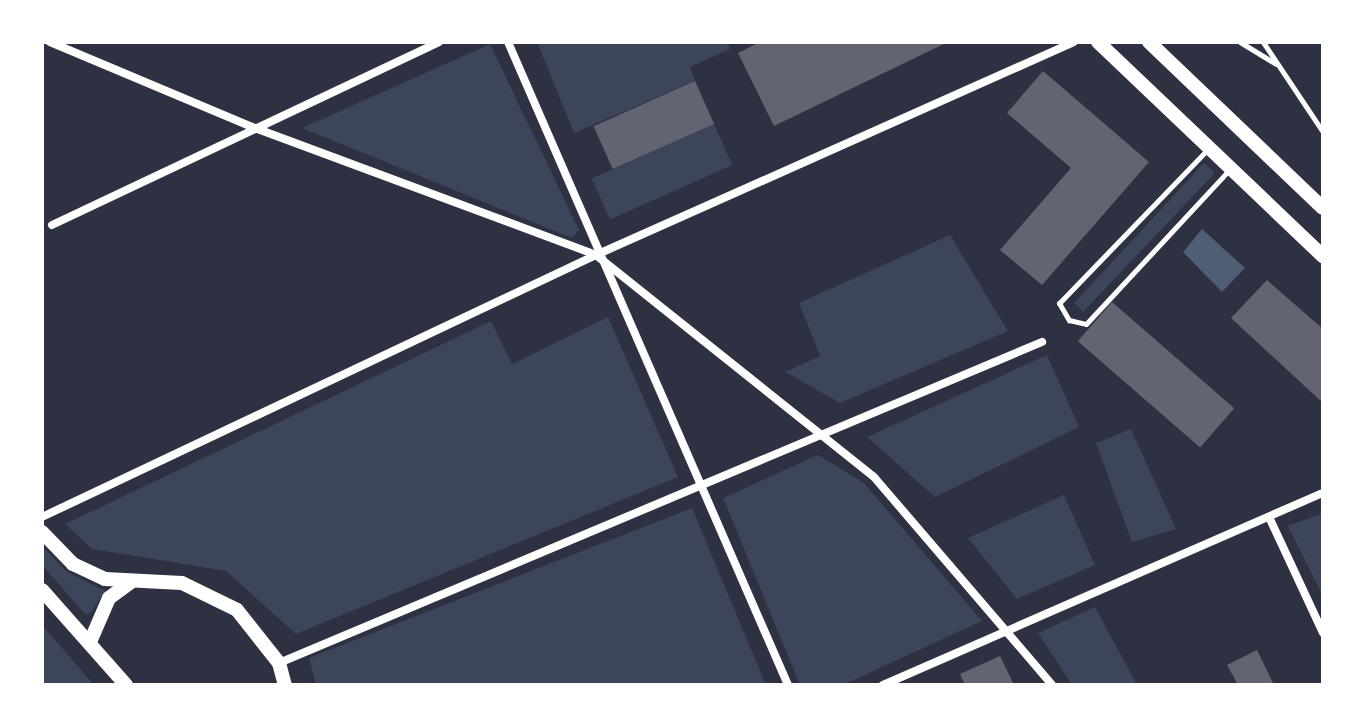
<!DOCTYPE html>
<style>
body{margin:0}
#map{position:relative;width:1365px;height:727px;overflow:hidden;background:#2d3142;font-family:"Asap Condensed",sans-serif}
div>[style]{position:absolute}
.green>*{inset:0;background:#3c4559;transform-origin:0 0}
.water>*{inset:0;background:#4f5d75}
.building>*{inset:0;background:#626471;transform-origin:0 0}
.service>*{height:5px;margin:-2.5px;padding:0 2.5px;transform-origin:2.5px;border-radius:2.5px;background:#fff}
.minor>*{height:8px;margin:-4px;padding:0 4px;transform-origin:4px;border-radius:4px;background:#fff}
.tertiary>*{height:14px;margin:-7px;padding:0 7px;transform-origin:7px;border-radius:7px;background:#fff}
span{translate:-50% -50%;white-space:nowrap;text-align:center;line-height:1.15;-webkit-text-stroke:6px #fff;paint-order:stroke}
.frame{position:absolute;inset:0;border:44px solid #fff;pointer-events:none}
</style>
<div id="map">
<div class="green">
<i style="clip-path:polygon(537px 42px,727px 42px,730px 49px,690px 67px,695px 81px,574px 133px)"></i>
<i style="clip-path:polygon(490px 44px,579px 230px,572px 238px,302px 128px)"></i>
<i style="left:714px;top:124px;width:45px;height:134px;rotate:66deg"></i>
<i style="clip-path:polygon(1204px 163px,1215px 173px,1083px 312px,1074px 303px)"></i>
<i style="clip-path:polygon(950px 235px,1008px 331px,840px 403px,785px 372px,820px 356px,799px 303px)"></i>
<i style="clip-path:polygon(608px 317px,678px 477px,296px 634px,226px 571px,92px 549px,65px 524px,491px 321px,512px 364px)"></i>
<i style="clip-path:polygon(1047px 355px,1079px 427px,935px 497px,867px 437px)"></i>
<i style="clip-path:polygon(1131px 429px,1176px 529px,1132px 542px,1096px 443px)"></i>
<i style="clip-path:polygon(818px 455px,864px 483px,982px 621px,843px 685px,800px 685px,723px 498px)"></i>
<i style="clip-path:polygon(1064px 495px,1095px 565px,1017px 599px,968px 538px)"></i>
<i style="clip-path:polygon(692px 508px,766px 685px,316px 685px,309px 658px)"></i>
<i style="clip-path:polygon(1323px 513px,1323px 596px,1288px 526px)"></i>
<i style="clip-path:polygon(42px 546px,67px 572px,105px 591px,92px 611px,86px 615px,42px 565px)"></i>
<i style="clip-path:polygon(1095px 607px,1137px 685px,1072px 685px,1038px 633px)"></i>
<i style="clip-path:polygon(42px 625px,94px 685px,42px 685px)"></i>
</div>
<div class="water">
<i style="clip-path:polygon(1202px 229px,1245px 268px,1222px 292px,1183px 252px)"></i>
</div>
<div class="building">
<i style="clip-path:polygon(760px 42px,948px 42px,774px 126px,738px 53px)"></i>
<i style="clip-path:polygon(1043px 71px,1149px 162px,1042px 285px,1000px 250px,1071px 168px,1007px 113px)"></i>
<i style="left:695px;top:81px;width:47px;height:111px;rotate:66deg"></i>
<i style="clip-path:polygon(1267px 280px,1323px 329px,1323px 403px,1231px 318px)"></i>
<i style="left:1112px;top:302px;width:162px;height:52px;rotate:41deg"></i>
<i style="clip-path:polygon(1257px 650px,1274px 685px,1238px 685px,1227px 665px)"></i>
<i style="clip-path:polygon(1000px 656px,1014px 685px,965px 685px,960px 674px)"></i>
</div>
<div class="service">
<i style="left:1240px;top:42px;width:42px;rotate:31.4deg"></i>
<i style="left:1263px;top:42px;width:108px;rotate:56.3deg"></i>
<i style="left:1207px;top:150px;width:213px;rotate:134deg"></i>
<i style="left:1059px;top:303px;width:20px;rotate:60deg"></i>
<i style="left:1069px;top:320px;width:17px;rotate:13deg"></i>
<i style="left:1086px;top:324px;width:209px;rotate:-47.1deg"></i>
</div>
<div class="minor">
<i style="left:50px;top:42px;width:222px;rotate:22.8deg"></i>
<i style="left:255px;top:128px;width:364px;rotate:20.4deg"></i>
<i style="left:596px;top:255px;width:356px;rotate:38.6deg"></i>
<i style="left:874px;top:477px;width:274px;rotate:49.4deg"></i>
<i style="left:508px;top:42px;width:701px;rotate:66.47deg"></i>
<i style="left:52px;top:225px;width:428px;rotate:-25.3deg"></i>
<i style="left:42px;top:517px;width:613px;rotate:-25.31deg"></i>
<i style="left:596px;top:255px;width:523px;rotate:-24.02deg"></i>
<i style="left:1269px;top:517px;width:128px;rotate:65deg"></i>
<i style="left:279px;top:663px;width:828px;rotate:-22.82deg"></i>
<i style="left:883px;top:685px;width:480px;rotate:-23.6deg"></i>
</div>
<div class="tertiary">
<i style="left:1098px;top:42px;width:311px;rotate:43.6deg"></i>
<i style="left:1149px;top:42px;width:240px;rotate:43.7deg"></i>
<i style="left:42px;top:532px;width:45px;rotate:45.9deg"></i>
<i style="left:73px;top:564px;width:35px;rotate:25deg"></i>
<i style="left:105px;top:579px;width:77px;rotate:3deg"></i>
<i style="left:182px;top:583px;width:61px;rotate:26.1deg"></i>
<i style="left:237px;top:610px;width:68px;rotate:51.6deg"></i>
<i style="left:279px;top:663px;width:23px;rotate:75deg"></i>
<i style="left:42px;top:590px;width:127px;rotate:48.5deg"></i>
<i style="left:90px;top:642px;width:48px;rotate:-66.6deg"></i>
<i style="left:109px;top:598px;width:27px;rotate:-36deg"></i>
</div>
<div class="frame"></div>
</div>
